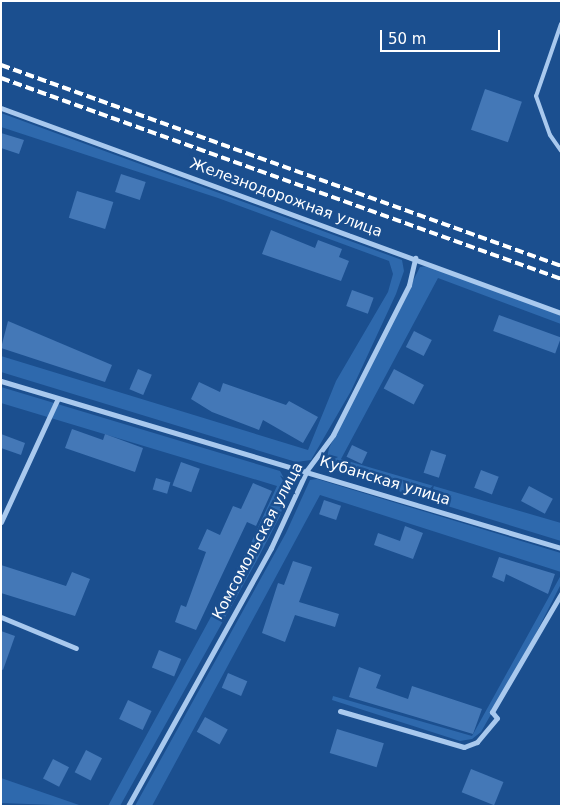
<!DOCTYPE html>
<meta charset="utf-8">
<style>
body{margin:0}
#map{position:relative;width:562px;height:807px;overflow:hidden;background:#1b4f8f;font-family:"DejaVu Sans",sans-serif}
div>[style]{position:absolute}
.green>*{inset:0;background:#2e69ad}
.building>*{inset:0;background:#4478b7;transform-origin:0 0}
.service>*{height:4px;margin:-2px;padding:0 2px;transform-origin:2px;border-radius:2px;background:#a9c9ee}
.minor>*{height:5px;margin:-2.5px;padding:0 2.5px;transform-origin:2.5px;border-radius:2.5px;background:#a9c9ee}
.rail>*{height:4px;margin-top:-2px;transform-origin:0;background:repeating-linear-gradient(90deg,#fff 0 9px,transparent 0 13px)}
span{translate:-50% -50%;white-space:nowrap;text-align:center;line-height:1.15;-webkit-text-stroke:5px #1b4f8f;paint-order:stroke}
.street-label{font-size:15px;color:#fff}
.frame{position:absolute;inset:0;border:2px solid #fff;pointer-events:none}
.scale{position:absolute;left:380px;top:30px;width:120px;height:22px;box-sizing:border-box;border:2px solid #fff;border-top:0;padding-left:6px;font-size:15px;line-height:18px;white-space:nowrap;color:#fff;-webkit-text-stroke:4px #1b4f8f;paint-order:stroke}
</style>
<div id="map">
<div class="green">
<i style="clip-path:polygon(1px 113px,402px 260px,404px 271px,396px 294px,351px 391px,311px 460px,296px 462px,1px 372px,1px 356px,308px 450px,336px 381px,388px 292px,393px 274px,389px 261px,218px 198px,1px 127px)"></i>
<i style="clip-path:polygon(427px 266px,561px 315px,561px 324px,438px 278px,341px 459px,561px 523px,561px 541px,340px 473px,326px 462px,329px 448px,420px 267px)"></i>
<i style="clip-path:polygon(1px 387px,280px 471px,289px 487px,280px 516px,256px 562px,120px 806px,108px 806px,250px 545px,277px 486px,1px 403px)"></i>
<i style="clip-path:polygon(317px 479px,561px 553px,561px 572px,320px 495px,152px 806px,135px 806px,286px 533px,310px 480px)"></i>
<i style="clip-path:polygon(561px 575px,561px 584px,531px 643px,481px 732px,472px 739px,460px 741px,332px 700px,333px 696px,472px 736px)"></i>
<i style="clip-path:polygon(1px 778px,82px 806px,1px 803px)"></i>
</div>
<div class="building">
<i style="left:485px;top:89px;width:39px;height:43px;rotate:19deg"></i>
<i style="clip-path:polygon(1px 133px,24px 140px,19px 154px,1px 148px)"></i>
<i style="left:121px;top:174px;width:26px;height:19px;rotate:18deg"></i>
<i style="left:77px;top:191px;width:38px;height:28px;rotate:17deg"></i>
<i style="clip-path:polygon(271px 230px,315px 248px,318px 240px,342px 249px,339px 257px,349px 261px,341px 281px,262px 254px)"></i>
<i style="left:352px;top:290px;width:23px;height:17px;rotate:20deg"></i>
<i style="left:499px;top:315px;width:66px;height:17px;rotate:20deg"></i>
<i style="clip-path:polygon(8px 321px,112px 365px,105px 382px,1px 348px)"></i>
<i style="left:414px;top:331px;width:20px;height:18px;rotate:27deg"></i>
<i style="left:138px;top:369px;width:15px;height:22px;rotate:23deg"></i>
<i style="left:394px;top:369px;width:34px;height:22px;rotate:28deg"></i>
<i style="clip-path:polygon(199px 382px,220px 392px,223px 383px,286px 405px,289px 401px,318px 417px,303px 443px,263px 420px,259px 430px,212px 412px,191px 399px)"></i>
<i style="clip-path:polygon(72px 429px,103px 440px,105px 434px,143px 448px,135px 472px,65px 448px)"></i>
<i style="clip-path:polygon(1px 434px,25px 443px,21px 455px,1px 448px)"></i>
<i style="left:352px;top:445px;width:17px;height:13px;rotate:25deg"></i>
<i style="left:431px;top:450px;width:16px;height:24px;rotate:18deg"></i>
<i style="left:181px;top:462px;width:20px;height:25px;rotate:20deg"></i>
<i style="left:481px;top:470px;width:19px;height:19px;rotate:21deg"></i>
<i style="left:156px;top:478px;width:15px;height:12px;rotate:16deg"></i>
<i style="clip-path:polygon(253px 483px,272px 491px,256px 526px,247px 522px,196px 630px,175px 622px,181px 605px,186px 607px,206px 552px,198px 549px,207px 529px,220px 535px,233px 506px,241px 509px)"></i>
<i style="left:529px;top:486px;width:27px;height:17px;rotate:28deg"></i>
<i style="left:324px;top:500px;width:18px;height:15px;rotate:19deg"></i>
<i style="clip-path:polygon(405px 526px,423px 533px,413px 559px,374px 545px,378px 533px,400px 541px)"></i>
<i style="clip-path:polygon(499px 557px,555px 574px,548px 594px,506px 574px,504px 582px,492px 577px)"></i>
<i style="clip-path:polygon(293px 561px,312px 567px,299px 602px,339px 614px,335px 627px,295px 615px,285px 642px,262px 633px,278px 583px,284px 585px)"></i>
<i style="clip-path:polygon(1px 565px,66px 586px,72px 572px,90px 579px,75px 616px,1px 593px)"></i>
<i style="clip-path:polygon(1px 631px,15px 636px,3px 670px,1px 669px)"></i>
<i style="left:159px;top:650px;width:24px;height:19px;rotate:22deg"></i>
<i style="clip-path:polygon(359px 667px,381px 675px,376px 688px,408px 699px,412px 686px,482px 709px,473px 734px,349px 697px)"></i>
<i style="left:228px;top:673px;width:21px;height:16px;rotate:23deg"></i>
<i style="left:128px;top:700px;width:26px;height:21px;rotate:25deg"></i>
<i style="left:205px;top:717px;width:26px;height:17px;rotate:29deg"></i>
<i style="left:337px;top:729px;width:49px;height:25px;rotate:17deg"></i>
<i style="left:86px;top:750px;width:18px;height:25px;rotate:27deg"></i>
<i style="left:53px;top:759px;width:18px;height:22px;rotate:27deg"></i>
<i style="left:471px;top:769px;width:35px;height:25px;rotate:22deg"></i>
</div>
<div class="service">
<i style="left:561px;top:24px;width:76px;rotate:109.1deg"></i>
<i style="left:536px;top:96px;width:41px;rotate:70.3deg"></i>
<i style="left:550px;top:135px;width:19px;rotate:55deg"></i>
</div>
<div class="minor">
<i style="left:1px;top:108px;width:596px;rotate:20.11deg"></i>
<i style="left:1px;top:381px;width:584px;rotate:16.61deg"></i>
<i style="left:1px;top:522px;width:136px;rotate:-65.3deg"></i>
<i style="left:1px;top:617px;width:81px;rotate:22.5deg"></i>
<i style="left:340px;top:711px;width:129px;rotate:16.2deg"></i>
<i style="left:464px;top:747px;width:14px;rotate:-21deg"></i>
<i style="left:477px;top:742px;width:31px;rotate:-50deg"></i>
<i style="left:497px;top:718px;width:8px;rotate:-130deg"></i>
<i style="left:492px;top:712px;width:137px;rotate:-59.7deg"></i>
<i style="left:128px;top:806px;width:295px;rotate:-61deg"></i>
<i style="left:271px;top:548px;width:86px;rotate:-65.2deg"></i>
<i style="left:307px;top:470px;width:44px;rotate:-53.4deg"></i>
<i style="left:333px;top:435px;width:168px;rotate:-63.1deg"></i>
<i style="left:409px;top:285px;width:28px;rotate:-77deg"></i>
</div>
<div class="rail">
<i style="left:1px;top:65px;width:595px;rotate:19.74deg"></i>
<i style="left:1px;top:78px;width:595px;rotate:19.74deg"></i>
</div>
<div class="street-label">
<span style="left:286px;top:198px;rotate:20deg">Железнодорожная улица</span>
<span style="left:385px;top:481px;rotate:17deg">Кубанская улица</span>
<span style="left:258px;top:541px;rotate:-62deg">Комсомольская улица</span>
</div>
<div class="frame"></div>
<div class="scale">50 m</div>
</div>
